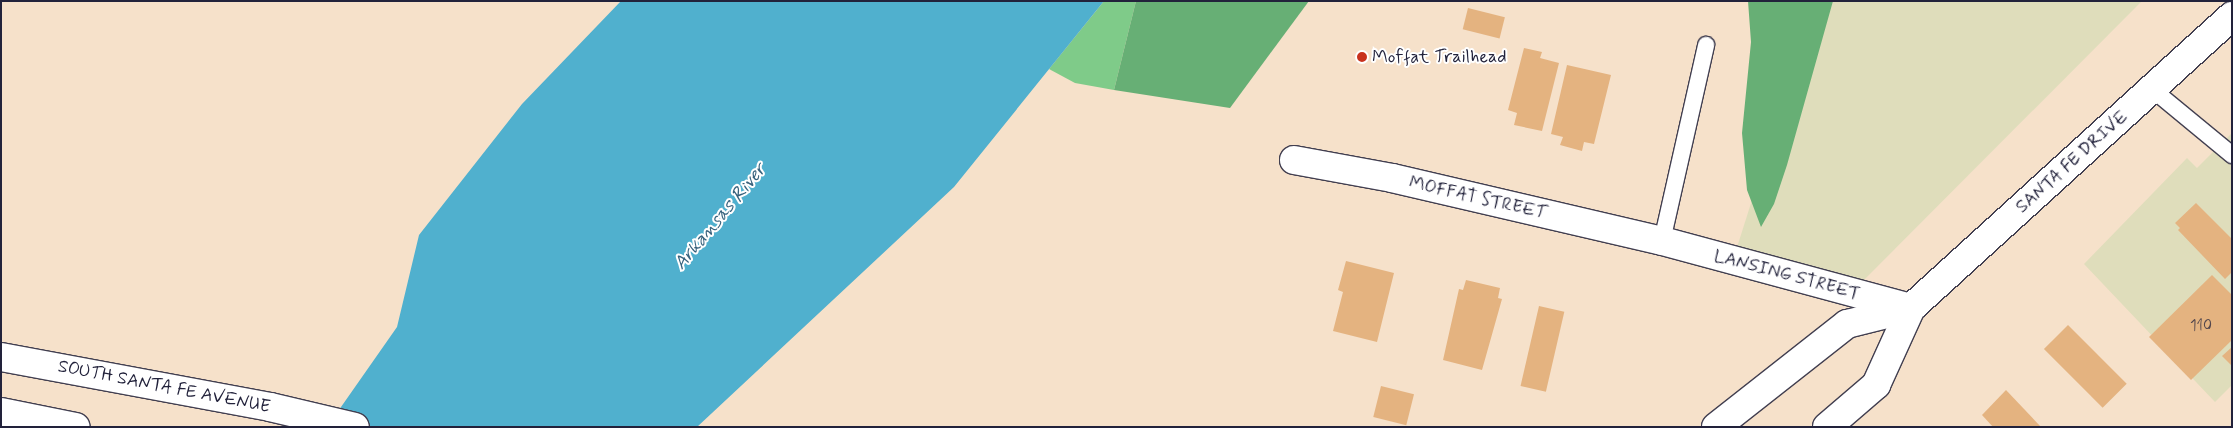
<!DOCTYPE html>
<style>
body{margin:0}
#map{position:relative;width:2233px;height:428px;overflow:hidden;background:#f6e1ca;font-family:Mynerve,sans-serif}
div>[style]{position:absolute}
.built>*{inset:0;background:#dfddbb}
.green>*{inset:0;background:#7fcb89}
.forest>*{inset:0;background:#67af75}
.water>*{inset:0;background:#50b0ce}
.building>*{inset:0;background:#e4b380;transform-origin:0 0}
.roads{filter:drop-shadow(1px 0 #423f50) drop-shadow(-1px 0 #423f50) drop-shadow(0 1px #423f50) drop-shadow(0 -1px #423f50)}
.service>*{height:16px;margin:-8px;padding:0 8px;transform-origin:8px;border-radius:8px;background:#fff}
.minor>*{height:28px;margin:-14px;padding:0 14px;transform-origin:14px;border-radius:14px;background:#fff}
.primary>*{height:28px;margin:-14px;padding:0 14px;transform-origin:14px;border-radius:14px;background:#fff}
.dots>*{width:14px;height:14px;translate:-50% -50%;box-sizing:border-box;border:2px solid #fff;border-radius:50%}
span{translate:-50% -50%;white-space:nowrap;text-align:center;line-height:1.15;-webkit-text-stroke:4px #fff;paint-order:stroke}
.number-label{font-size:15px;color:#52464c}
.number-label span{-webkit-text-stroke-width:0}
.poi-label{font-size:18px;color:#22223b}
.left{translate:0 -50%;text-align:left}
.street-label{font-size:18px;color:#22223b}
.water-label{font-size:19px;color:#37627d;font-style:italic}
.frame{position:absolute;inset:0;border:2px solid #22223b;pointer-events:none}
</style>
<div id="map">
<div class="built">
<i style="clip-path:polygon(1815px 1px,2142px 1px,1852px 292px,1733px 260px)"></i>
<i style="clip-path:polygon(2232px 133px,2232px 385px,2215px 402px,2084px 264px,2187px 158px,2197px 168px)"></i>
</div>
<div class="green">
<i style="clip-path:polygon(1104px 1px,1136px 1px,1114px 90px,1075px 83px,1049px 69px)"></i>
</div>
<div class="forest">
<i style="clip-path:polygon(1136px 1px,1309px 1px,1230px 108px,1114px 90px)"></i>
<i style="clip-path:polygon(1748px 1px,1833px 1px,1787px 165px,1774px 204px,1761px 227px,1747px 190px,1742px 133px,1751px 42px)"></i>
</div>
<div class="water">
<i style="clip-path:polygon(621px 1px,1104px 1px,954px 187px,697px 427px,327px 427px,397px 327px,419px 235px,522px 104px)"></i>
</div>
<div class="building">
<i style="left:1468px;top:8px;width:38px;height:22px;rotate:14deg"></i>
<i style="clip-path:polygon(1524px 48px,1542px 52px,1540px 58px,1559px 63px,1542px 131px,1514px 125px,1517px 113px,1508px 110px)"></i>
<i style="clip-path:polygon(1567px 65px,1611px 75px,1594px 144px,1584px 142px,1582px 151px,1560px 145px,1563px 137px,1551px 134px)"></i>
<i style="clip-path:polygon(2196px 203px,2232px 239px,2232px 272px,2225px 279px,2178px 230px,2180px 228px,2175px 223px)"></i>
<i style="clip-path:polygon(1346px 261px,1394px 273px,1377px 342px,1333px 331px,1343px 292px,1338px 290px)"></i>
<i style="clip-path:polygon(2212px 275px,2232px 295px,2232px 340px,2191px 380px,2149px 337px)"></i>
<i style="clip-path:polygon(1466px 280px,1500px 288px,1498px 298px,1502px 299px,1482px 370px,1443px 360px,1459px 289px,1463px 290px)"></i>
<i style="left:1539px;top:306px;width:26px;height:82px;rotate:13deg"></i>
<i style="left:2068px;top:325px;width:83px;height:34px;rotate:45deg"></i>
<i style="clip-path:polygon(2232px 347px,2232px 366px,2222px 356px)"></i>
<i style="left:1381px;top:386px;width:34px;height:32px;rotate:14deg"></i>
<i style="clip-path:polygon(2006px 390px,2041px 427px,1993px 427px,1982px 415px)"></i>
</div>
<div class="roads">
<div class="service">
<i style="left:2152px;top:89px;width:104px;rotate:39.5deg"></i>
<i style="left:1662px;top:241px;width:201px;rotate:-77.3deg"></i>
</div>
<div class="minor">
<i style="left:1294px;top:160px;width:100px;rotate:10.4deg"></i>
<i style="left:1392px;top:178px;width:277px;rotate:13.1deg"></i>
<i style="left:1662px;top:241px;width:258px;rotate:15.1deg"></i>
</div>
<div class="primary">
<i style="left:1px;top:357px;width:274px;rotate:10.5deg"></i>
<i style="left:270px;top:407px;width:87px;rotate:13.2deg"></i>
<i style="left:1px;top:412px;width:76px;rotate:11.3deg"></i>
<i style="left:1716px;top:427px;width:167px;rotate:-38.2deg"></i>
<i style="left:1847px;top:324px;width:66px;rotate:-14deg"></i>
<i style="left:1827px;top:427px;width:65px;rotate:-40.6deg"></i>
<i style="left:1876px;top:385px;width:85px;rotate:-65.6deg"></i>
<i style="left:1911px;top:308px;width:434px;rotate:-42.3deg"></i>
</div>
</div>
<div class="dots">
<i style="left:1362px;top:57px;background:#c8321e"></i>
</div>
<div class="number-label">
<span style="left:2201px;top:327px">110</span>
</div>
<div class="poi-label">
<span class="left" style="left:1372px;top:57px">Moffat Trailhead</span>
</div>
<div class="street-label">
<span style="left:2072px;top:162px;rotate:-42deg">SANTA FE DRIVE</span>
<span style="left:1478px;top:198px;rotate:13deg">MOFFAT STREET</span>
<span style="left:1787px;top:275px;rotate:15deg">LANSING STREET</span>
<span style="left:164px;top:387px;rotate:11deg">SOUTH SANTA FE AVENUE</span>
</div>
<div class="water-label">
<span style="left:720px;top:217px;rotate:-50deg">Arkansas River</span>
</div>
<div class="frame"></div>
</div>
